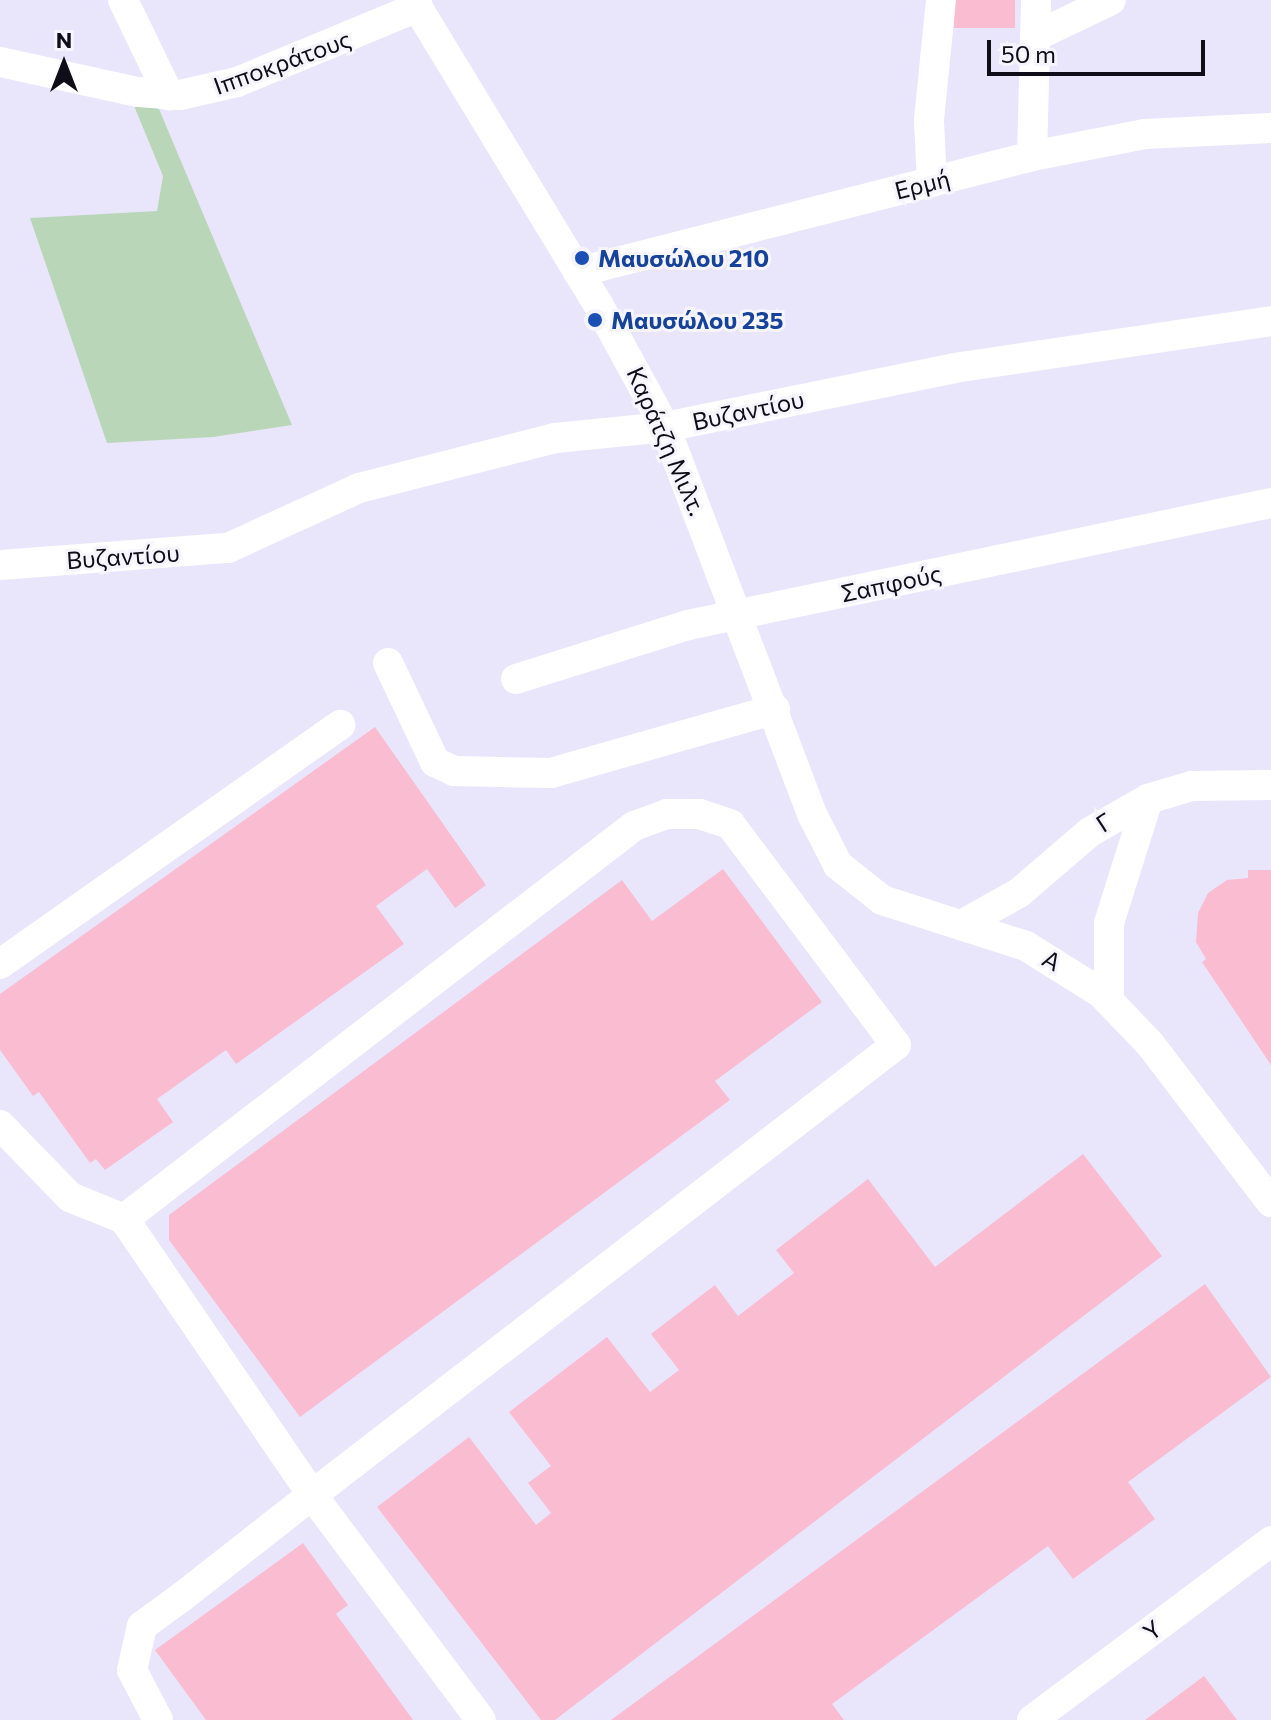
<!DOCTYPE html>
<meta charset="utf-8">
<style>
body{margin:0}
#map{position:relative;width:1271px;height:1720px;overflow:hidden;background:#e9e6fc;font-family:Commissioner,sans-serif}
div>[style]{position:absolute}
.green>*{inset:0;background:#bad6b9}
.building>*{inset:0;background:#fabcd1;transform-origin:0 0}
.minor>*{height:30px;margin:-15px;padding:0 15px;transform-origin:15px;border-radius:15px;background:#fff}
.dots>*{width:22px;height:22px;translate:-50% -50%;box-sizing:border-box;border:4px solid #f6f5fd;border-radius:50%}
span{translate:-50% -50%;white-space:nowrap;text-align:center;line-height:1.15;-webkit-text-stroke:6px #f6f5fd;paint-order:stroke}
.street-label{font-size:24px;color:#0f0d18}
.transit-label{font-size:24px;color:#164399;font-weight:700}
.left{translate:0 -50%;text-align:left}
.north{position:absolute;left:24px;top:24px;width:80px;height:80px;-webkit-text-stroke:6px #f6f5fd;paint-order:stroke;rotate:0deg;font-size:22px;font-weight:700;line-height:32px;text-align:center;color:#0f0d18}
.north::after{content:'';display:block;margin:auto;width:28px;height:36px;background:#0f0d18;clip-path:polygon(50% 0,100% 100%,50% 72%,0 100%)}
.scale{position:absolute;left:987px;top:40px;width:218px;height:36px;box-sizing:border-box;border:4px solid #0f0d18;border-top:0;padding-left:10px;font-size:24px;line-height:28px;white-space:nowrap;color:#0f0d18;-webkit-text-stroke:6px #f6f5fd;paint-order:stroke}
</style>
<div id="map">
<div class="green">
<i style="clip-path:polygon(132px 101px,159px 109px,292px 425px,213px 437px,107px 443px,30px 218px,157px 211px,163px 176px)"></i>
</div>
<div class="building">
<i style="left:954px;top:0;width:61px;height:28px"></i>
<i style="clip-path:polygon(375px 727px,486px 885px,455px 908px,427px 869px,376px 906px,404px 944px,236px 1064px,226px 1050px,157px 1099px,173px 1122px,105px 1170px,96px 1159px,90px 1163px,39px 1092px,33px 1096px,0 1050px,0 994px)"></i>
<i style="clip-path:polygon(723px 869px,822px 1002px,715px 1081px,730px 1100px,300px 1417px,169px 1240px,169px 1215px,622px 880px,652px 921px)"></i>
<i style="clip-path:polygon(1248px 870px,1271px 870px,1271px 1065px,1202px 962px,1206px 959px,1196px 942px,1198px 913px,1208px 893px,1227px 880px,1248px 878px)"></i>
<i style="clip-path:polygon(1083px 1154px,1162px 1256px,555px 1720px,541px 1720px,377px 1507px,469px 1437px,536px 1525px,551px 1513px,528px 1483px,551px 1466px,509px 1412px,607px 1337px,650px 1392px,679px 1370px,651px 1334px,715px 1285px,738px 1316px,794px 1273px,776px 1250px,868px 1179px,935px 1267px)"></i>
<i style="clip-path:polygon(1205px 1284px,1271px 1377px,1128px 1482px,1155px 1519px,1073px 1579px,1048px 1546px,832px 1704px,844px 1720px,611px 1720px)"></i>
<i style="clip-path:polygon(303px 1543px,348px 1605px,336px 1614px,413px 1720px,206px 1720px,155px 1650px)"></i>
<i style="clip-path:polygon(1204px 1676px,1237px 1720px,1145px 1720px)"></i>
</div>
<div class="minor">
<i style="left:123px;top:0;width:106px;rotate:64.2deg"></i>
<i style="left:413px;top:0;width:358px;rotate:58.7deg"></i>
<i style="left:599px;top:306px;width:138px;rotate:61.4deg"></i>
<i style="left:665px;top:427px;width:416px;rotate:69.2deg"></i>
<i style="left:813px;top:816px;width:55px;rotate:63deg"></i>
<i style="left:838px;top:865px;width:56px;rotate:38.5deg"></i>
<i style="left:882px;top:900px;width:151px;rotate:17.7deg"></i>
<i style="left:1026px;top:946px;width:89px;rotate:32.1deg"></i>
<i style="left:1101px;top:993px;width:71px;rotate:46.1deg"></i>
<i style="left:1150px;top:1044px;width:199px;rotate:52.6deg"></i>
<i style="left:1036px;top:36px;width:83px;rotate:-25.6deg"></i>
<i style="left:0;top:62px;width:141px;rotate:12.3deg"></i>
<i style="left:138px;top:92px;width:42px;rotate:4.1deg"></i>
<i style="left:180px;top:95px;width:58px;rotate:-12.8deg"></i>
<i style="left:237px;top:82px;width:196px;rotate:-22.5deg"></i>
<i style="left:1032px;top:156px;width:156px;rotate:-88.5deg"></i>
<i style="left:932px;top:182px;width:62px;rotate:-92.8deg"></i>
<i style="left:929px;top:120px;width:121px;rotate:-84.3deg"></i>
<i style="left:578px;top:272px;width:469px;rotate:-14.3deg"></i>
<i style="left:1032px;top:156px;width:115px;rotate:-11deg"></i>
<i style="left:1145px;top:134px;width:126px;rotate:-2.7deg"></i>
<i style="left:0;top:565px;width:229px;rotate:-4.3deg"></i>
<i style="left:228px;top:548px;width:144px;rotate:-24.6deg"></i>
<i style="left:359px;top:488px;width:202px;rotate:-14.3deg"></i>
<i style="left:555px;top:438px;width:111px;rotate:-5.7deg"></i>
<i style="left:665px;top:427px;width:295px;rotate:-11.5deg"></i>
<i style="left:954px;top:368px;width:320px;rotate:-8.4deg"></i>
<i style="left:388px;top:663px;width:110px;rotate:64.6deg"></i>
<i style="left:435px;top:762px;width:21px;rotate:25deg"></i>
<i style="left:454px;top:771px;width:97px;rotate:1.2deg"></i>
<i style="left:551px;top:773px;width:233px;rotate:-15.9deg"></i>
<i style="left:516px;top:679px;width:180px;rotate:-17.4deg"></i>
<i style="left:688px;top:625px;width:596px;rotate:-11.82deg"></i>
<i style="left:963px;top:924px;width:64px;rotate:-29deg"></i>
<i style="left:1019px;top:893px;width:94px;rotate:-40.7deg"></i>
<i style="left:1090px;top:832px;width:67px;rotate:-29.6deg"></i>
<i style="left:1148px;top:799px;width:46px;rotate:-16.5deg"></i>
<i style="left:1192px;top:786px;width:79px;rotate:-0.7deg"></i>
<i style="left:0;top:964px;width:416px;rotate:-35.1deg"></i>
<i style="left:1109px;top:1001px;width:78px;rotate:-90deg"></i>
<i style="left:1109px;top:923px;width:130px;rotate:-72.5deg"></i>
<i style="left:0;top:1125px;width:100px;rotate:45.8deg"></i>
<i style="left:70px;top:1197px;width:58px;rotate:22.2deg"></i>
<i style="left:158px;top:1720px;width:56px;rotate:-117.5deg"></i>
<i style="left:132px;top:1670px;width:45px;rotate:-77.2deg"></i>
<i style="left:142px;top:1626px;width:51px;rotate:-36.2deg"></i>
<i style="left:183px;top:1596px;width:164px;rotate:-38.1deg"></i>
<i style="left:312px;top:1495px;width:737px;rotate:-37.62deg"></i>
<i style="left:896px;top:1045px;width:276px;rotate:-126.9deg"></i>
<i style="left:730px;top:824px;width:32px;rotate:-162deg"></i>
<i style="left:700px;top:814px;width:33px;rotate:180deg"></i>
<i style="left:667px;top:814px;width:35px;rotate:160deg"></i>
<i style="left:634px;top:826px;width:644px;rotate:142.38deg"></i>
<i style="left:124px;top:1219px;width:334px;rotate:55.7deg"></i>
<i style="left:312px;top:1495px;width:281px;rotate:53.1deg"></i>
<i style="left:1032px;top:1720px;width:299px;rotate:-36.8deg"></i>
</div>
<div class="dots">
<i style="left:582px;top:258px;background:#1a4fb4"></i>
<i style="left:595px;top:320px;background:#1a4fb4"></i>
</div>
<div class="street-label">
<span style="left:282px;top:62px;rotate:-20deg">Ιπποκράτους</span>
<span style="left:922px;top:184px;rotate:-14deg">Ερμή</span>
<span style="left:748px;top:410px;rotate:-12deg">Βυζαντίου</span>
<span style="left:667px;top:441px;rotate:66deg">Καράτζη Μιλτ.</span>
<span style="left:123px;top:556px;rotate:-4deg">Βυζαντίου</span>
<span style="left:891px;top:583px;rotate:-12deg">Σαπφούς</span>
<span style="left:1104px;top:822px;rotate:-33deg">Γ</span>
<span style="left:1052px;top:960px;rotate:29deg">Α</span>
<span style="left:1152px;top:1630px;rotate:-37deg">Υ</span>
</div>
<div class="transit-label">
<span class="left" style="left:598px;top:258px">Μαυσώλου 210</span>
<span class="left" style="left:611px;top:320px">Μαυσώλου 235</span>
</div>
<div class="north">N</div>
<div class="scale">50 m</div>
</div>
